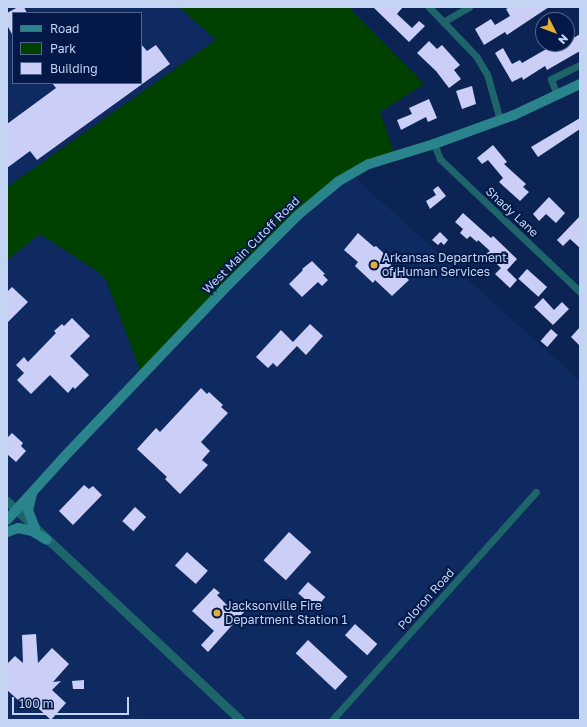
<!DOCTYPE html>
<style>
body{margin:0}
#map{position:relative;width:587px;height:727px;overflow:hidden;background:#0c2453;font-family:"Golos Text",sans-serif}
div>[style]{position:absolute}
.built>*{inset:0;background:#0f2a60}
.green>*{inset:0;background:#004100}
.building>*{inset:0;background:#cbcef6;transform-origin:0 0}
.minor>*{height:7px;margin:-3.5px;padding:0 3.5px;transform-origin:3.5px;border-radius:3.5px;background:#1d656a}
.tertiary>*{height:9px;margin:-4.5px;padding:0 4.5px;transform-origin:4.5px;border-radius:4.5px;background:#1d656a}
.secondary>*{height:10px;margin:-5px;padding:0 5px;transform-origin:5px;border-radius:5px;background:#29858b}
.dots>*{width:11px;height:11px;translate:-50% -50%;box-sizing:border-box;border:2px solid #041948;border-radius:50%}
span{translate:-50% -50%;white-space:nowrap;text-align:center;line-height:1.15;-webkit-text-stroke:4px #041948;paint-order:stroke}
.street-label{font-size:12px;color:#c4d5f3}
.poi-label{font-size:12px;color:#c4d5f3}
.left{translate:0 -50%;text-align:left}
.frame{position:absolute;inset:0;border:8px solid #c4d5f3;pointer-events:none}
.legend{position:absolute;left:12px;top:12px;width:130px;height:72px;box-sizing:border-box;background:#041948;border:1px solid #51648c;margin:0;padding:5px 7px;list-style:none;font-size:12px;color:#c4d5f3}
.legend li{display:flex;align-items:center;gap:8px;height:20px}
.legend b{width:20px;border:1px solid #51648c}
.north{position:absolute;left:535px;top:12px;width:40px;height:40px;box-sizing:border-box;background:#041948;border:1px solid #51648c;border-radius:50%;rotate:132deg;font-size:11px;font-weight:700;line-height:16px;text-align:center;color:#c4d5f3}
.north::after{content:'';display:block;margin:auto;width:14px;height:18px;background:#e5ad35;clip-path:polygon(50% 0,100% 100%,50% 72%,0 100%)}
.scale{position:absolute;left:12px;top:697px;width:117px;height:18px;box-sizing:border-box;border:2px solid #c4d5f3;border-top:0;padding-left:5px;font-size:12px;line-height:14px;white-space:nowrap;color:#c4d5f3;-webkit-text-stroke:3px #041948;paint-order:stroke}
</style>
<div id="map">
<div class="built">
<i style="clip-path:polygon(evenodd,7px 7px,179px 7px,216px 40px,7px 187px,7px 7px,13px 13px,141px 13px,141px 83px,13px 83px,13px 13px)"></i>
<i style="clip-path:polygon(351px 174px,580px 381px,580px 720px,7px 720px,7px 260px,40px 233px,97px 271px,106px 280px,142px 375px,298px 215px)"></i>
</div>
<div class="green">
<i style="clip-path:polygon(179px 7px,349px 7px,424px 84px,380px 112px,395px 155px,339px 181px,142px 375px,106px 280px,97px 271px,40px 234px,7px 260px,7px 187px,216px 40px)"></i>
</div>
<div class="building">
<i style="clip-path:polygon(18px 7px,24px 7px,27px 13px,13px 13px,13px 36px,7px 25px,7px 13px)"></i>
<i style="clip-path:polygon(373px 7px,403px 7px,397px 14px,412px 28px,419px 21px,425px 26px,409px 42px)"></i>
<i style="clip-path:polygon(510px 7px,549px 7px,507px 35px,505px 32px,484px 45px,475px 29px,491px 19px,495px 25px,510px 16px,506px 9px)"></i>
<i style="clip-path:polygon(580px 34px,580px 51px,547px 70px,545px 66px,523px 80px,522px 77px,512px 82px,495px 53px,503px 48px,512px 64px,520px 60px,522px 63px,555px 44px,567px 44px,567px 42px)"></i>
<i style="clip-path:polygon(429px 41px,437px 49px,442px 45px,460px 65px,454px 70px,461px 79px,449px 88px,436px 71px,417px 53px)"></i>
<i style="clip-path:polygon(141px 44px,147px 51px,156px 45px,170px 64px,37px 160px,30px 151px,7px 168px,7px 124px,56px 88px,52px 83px,141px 83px)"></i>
<i style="clip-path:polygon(472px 86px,476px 104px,462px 109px,456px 91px)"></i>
<i style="clip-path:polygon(429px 99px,437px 118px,428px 122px,426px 117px,401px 130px,397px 120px,412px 114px,409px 108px)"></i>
<i style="clip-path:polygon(580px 118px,580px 129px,538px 157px,531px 147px)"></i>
<i style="clip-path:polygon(493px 145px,507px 162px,504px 164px,526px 184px,523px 187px,529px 192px,520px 201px,499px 182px,503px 178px,488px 160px,482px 164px,477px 158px)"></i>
<i style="clip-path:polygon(438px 186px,446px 196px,430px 209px,426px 201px,436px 195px,433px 190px)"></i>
<i style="clip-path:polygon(549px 197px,565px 213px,556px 223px,546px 214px,539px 221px,533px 214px)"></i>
<i style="clip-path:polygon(463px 213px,491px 238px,493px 236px,517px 259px,507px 270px,517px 280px,510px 288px,495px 274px,501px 268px,486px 254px,490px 251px,478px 240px,477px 242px,470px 236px,467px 239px,460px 233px,463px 229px,455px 222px)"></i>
<i style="clip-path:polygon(580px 216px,580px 248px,570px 239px,563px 246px,557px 240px)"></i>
<i style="clip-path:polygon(440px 232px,448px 240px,444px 245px,441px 242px,438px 245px,432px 240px)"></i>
<i style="clip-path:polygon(358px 233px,374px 247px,376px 246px,392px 261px,390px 264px,409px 280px,392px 296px,375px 280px,373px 283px,355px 266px,358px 262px,344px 250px)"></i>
<i style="clip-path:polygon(312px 261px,325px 274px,323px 275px,328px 280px,322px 286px,318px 282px,302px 297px,289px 284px,303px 270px,302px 269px)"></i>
<i style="left:527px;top:269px;width:27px;height:13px;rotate:42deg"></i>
<i style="clip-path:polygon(12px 287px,28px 302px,7px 323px,7px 292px)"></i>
<i style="clip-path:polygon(543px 298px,554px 310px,562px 302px,569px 309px,553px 325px,534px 307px)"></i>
<i style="clip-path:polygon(72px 318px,90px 336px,70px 356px,89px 375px,75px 389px,73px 387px,68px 393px,50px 375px,31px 394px,17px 380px,24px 373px,16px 365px,24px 357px,28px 362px,56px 333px,54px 331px,62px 324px,64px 326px)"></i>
<i style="clip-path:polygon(310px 324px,323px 336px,306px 355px,297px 346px,277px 367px,273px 363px,268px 368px,256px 357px,281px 330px,293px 342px)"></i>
<i style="clip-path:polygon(580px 327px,580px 346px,571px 337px)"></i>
<i style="left:551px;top:329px;width:9px;height:16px;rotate:41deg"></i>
<i style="clip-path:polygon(201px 388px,207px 394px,209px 392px,223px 405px,221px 407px,228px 413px,201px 442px,210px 451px,202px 460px,208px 465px,180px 494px,165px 479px,167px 477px,137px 449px,156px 428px,160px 432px)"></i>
<i style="clip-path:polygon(12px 433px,23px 443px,21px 446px,26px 451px,16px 462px,7px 454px,7px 438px)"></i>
<i style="clip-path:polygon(84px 485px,89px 489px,93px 486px,102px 495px,73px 525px,59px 511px)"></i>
<i style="left:135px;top:507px;width:15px;height:19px;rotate:42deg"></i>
<i style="left:289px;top:532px;width:30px;height:38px;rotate:42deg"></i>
<i style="left:187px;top:552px;width:28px;height:18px;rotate:42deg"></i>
<i style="left:308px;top:582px;width:23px;height:15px;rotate:41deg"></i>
<i style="clip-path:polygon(214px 588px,220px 593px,217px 595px,232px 610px,237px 605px,244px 612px,208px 652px,201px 645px,214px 631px,192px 611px)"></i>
<i style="left:355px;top:624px;width:30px;height:15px;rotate:42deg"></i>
<i style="clip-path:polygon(36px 634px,38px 663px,52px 648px,69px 664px,53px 682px,61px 681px,52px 690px,66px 703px,51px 720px,37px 707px,27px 708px,7px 690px,7px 664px,15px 656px,23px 663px,22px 635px)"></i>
<i style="left:308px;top:640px;width:54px;height:18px;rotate:43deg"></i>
<i style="clip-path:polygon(84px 680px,84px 689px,73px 689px,72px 681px)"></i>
</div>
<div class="minor">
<i style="left:429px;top:7px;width:68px;rotate:46.2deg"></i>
<i style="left:476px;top:56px;width:21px;rotate:59deg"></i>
<i style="left:487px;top:74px;width:48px;rotate:74.2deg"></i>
<i style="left:443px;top:22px;width:30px;rotate:-30deg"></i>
<i style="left:557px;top:95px;width:17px;rotate:-111deg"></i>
<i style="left:551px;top:79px;width:32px;rotate:-26deg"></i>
<i style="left:434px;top:144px;width:16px;rotate:68deg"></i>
<i style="left:440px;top:159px;width:193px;rotate:43.5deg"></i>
<i style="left:332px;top:720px;width:306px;rotate:-48.2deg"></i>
</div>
<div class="tertiary">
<i style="left:7px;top:501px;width:320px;rotate:43.2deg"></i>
</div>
<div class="secondary">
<i style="left:32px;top:494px;width:16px;rotate:104deg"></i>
<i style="left:28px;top:510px;width:19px;rotate:69deg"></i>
<i style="left:7px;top:520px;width:86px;rotate:-47.8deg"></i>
<i style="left:65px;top:456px;width:231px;rotate:-46.4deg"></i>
<i style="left:224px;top:289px;width:105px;rotate:-45deg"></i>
<i style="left:298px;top:215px;width:53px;rotate:-39.7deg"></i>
<i style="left:339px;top:181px;width:34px;rotate:-30deg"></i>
<i style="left:369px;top:164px;width:68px;rotate:-17.1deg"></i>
<i style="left:434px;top:144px;width:85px;rotate:-19.9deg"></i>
<i style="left:514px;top:115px;width:73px;rotate:-25.2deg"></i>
<i style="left:7px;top:532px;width:12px;rotate:-20deg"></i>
<i style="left:18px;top:528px;width:14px;rotate:12deg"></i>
<i style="left:32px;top:531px;width:17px;rotate:31deg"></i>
</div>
<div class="dots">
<i style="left:374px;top:265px;background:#e5ad35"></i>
<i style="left:217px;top:613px;background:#e5ad35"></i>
</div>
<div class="street-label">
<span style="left:512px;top:212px;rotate:43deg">Shady Lane</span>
<span style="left:251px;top:245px;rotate:-45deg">West Main Cutoff Road</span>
<span style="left:426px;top:599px;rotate:-48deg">Poloron Road</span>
</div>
<div class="poi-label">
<span class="left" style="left:382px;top:265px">Arkansas Department<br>of Human Services</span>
<span class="left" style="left:225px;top:613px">Jacksonville Fire<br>Department Station 1</span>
</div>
<div class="frame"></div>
<ul class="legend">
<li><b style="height:5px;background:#29858b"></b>Road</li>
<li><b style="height:11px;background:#004100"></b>Park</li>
<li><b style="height:11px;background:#cbcef6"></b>Building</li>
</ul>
<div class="north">N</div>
<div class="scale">100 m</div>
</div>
